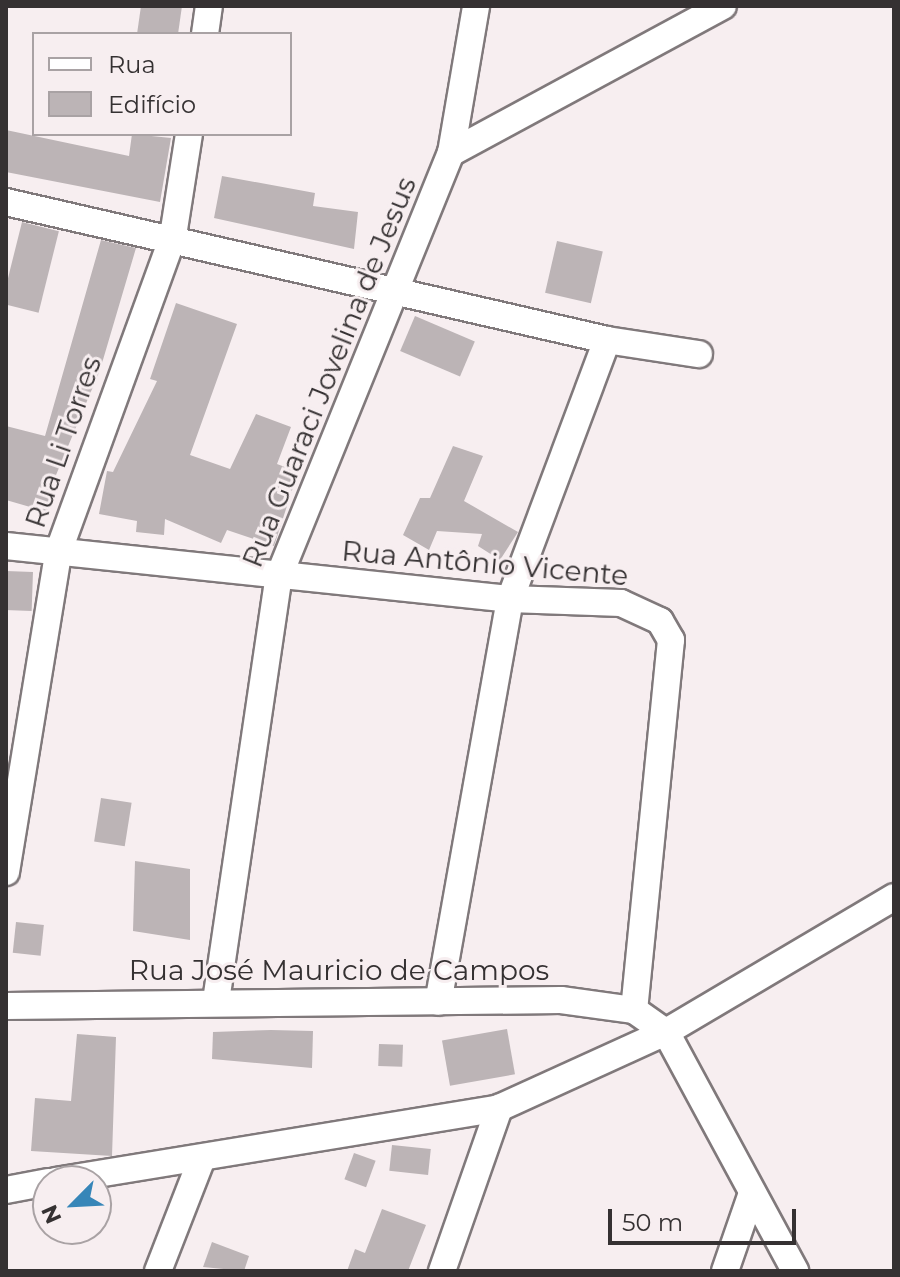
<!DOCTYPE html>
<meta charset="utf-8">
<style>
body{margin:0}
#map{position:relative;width:900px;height:1277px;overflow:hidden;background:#f7eef0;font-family:Montserrat,sans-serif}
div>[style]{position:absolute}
.building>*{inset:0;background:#bcb4b6;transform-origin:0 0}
.roads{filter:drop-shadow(2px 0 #80797b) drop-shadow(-2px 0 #80797b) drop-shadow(0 2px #80797b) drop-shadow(0 -2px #80797b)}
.minor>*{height:26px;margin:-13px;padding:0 13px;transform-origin:13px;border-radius:13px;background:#fff}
span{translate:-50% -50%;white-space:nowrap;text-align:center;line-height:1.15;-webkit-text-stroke:6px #f7eef0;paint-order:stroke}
.street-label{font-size:28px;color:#353132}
.frame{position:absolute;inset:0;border:8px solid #353132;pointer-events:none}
.legend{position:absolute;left:32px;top:32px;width:260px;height:104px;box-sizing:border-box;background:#f7eef0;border:2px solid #a9a2a4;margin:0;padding:10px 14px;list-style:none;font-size:24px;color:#353132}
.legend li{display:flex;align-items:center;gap:16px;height:40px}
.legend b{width:40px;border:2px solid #a9a2a4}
.north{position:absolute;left:32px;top:1165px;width:80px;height:80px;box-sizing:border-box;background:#f7eef0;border:2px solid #a9a2a4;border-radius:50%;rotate:246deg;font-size:22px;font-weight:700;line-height:32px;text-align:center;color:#353132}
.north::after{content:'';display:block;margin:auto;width:28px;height:36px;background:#3786b8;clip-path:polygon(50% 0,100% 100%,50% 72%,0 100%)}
.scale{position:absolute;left:608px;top:1209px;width:188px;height:36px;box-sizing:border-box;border:4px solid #353132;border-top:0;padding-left:10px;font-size:24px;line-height:28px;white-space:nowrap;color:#353132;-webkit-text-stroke:6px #f7eef0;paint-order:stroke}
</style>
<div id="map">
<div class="building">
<i style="clip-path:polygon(141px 6px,182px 6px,178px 34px,137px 34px)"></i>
<i style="clip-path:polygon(6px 130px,129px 156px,132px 134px,171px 138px,160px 202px,6px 172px)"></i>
<i style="clip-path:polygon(222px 176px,315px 193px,313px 206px,358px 212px,354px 249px,214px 218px)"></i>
<i style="left:22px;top:222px;width:38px;height:84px;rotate:14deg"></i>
<i style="clip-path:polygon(101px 240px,136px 248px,100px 370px,56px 475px,51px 513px,6px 500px,6px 426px,45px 436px)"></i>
<i style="left:557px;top:241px;width:47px;height:53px;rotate:13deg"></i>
<i style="clip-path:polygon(176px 303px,237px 324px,190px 455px,230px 469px,256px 414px,291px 427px,277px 464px,298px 472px,274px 546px,227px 530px,221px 543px,165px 519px,164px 535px,136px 532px,137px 521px,99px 514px,107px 471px,113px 472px,157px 381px,150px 379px)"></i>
<i style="left:415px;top:316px;width:65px;height:38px;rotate:23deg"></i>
<i style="clip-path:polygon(453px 446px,483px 456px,464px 501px,518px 532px,500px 560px,478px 546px,482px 534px,437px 531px,429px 550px,403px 535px,420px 498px,430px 498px)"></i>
<i style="left:6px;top:571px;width:27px;height:39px;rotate:2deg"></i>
<i style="left:101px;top:798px;width:31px;height:44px;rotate:9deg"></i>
<i style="clip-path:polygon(135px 861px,190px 869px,190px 940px,133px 931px)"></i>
<i style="left:16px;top:922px;width:28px;height:31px;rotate:6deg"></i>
<i style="left:507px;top:1029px;width:46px;height:66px;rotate:80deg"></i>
<i style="clip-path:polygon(271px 1030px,313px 1031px,312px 1068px,212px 1059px,213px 1032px)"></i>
<i style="clip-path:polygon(77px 1034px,116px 1037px,112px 1156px,31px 1151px,35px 1098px,71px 1101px)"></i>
<i style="left:379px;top:1044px;width:24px;height:22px;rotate:2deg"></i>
<i style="left:392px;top:1145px;width:39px;height:26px;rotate:6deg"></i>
<i style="left:354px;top:1153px;width:23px;height:28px;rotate:20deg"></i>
<i style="clip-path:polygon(382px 1209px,426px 1225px,408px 1271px,347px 1271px,355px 1249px,365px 1253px)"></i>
<i style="clip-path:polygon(212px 1242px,249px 1256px,244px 1271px,203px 1267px)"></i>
</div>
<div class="roads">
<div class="minor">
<i style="left:205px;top:34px;width:28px;rotate:-82deg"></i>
<i style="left:451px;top:153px;width:309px;rotate:-28.4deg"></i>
<i style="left:6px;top:202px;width:617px;rotate:12.93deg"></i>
<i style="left:607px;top:340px;width:277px;rotate:110.5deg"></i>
<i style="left:510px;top:599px;width:409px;rotate:100.1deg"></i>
<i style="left:607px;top:340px;width:93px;rotate:8.7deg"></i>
<i style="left:6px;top:546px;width:507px;rotate:6deg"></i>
<i style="left:510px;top:599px;width:111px;rotate:2.1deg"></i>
<i style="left:621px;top:603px;width:43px;rotate:24.8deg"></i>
<i style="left:660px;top:621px;width:22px;rotate:60deg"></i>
<i style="left:671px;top:640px;width:372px;rotate:95.7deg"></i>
<i style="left:6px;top:872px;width:326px;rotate:-80.7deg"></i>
<i style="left:59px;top:550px;width:334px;rotate:-70deg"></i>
<i style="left:173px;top:236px;width:103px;rotate:-81.1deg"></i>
<i style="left:216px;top:1001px;width:430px;rotate:-81.6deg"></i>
<i style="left:279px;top:576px;width:457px;rotate:-67.9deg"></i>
<i style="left:451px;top:153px;width:149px;rotate:-80.3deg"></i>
<i style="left:6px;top:1006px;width:555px;rotate:-0.62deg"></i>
<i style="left:561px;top:1000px;width:74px;rotate:7.8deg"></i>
<i style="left:634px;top:1010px;width:39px;rotate:35deg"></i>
<i style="left:666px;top:1032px;width:272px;rotate:61.6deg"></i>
<i style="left:55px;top:1181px;width:450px;rotate:-9.3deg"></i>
<i style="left:499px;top:1108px;width:183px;rotate:-24.5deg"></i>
<i style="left:666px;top:1032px;width:265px;rotate:-30.6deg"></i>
<i style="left:6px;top:1190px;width:43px;rotate:-10.8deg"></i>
<i style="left:158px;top:1271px;width:121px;rotate:-68.7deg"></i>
<i style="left:442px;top:1271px;width:173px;rotate:-70.7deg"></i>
<i style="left:725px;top:1271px;width:83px;rotate:-70.9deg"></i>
</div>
</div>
<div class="street-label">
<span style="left:329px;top:372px;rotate:-68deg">Rua Guaraci Jovelina de Jesus</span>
<span style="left:63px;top:442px;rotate:-71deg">Rua Li Torres</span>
<span style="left:485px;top:563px;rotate:5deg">Rua Antônio Vicente</span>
<span style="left:339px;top:970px">Rua José Mauricio de Campos</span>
</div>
<div class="frame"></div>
<ul class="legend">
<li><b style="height:10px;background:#fff"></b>Rua</li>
<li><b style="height:22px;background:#bcb4b6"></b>Edifício</li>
</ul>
<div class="north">N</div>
<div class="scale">50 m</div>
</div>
